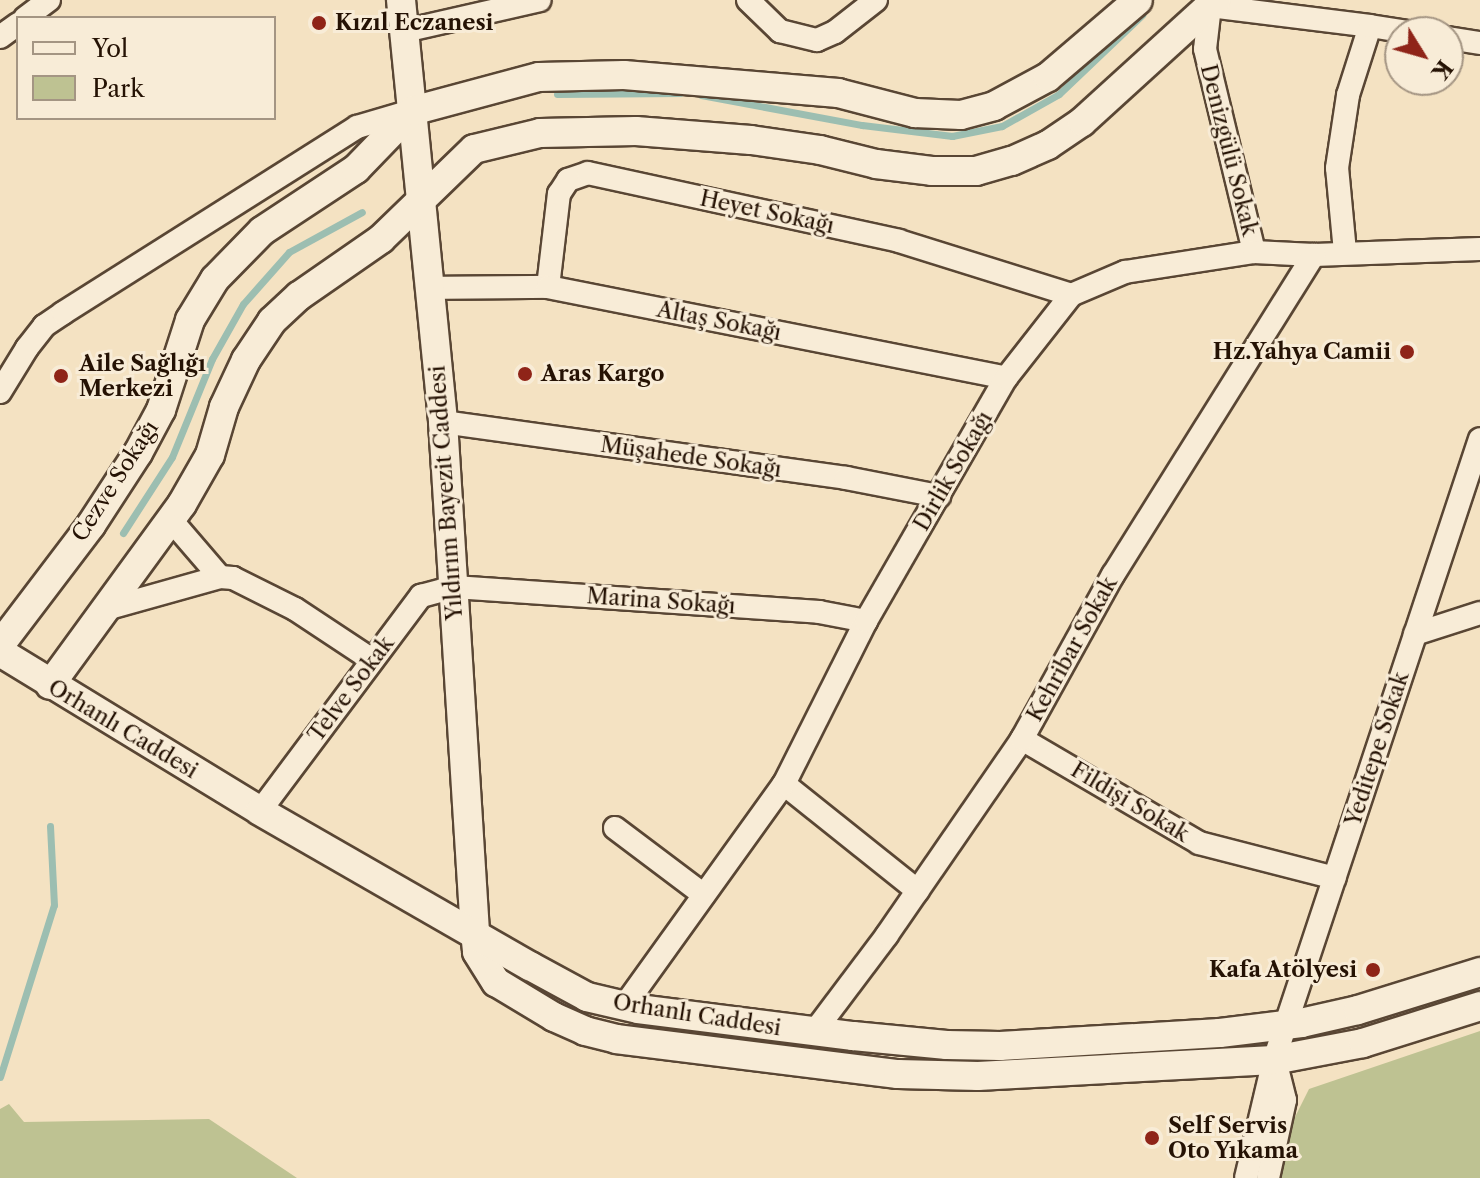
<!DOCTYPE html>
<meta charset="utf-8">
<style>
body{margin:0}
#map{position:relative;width:1480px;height:1178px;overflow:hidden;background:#f4e2c2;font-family:"Libre Caslon Text",serif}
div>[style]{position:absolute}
.green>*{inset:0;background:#bec292}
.stream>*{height:7px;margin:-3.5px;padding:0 3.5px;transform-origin:3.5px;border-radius:3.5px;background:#9cbeb1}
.roads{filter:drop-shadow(2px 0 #594634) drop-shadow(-2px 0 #594634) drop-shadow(0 2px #594634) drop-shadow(0 -2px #594634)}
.minor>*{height:22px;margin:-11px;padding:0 11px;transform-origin:11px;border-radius:11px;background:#f8ecd7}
.tertiary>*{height:28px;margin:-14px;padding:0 14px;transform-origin:14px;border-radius:14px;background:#f8ecd7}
.dots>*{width:22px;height:22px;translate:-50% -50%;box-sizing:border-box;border:4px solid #f8ecd7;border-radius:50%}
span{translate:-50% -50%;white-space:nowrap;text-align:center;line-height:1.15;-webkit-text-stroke:6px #f8ecd7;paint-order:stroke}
.poi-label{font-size:22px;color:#251204;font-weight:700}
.left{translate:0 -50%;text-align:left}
.right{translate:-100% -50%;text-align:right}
.street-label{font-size:22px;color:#251204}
.legend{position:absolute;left:16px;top:16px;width:260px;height:104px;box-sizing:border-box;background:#f8ecd7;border:2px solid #a49583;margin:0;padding:10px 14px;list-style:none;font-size:24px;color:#251204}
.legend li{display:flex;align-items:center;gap:16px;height:40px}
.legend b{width:40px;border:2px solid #a49583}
.north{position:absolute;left:1384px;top:16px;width:80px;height:80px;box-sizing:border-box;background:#f8ecd7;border:2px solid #a49583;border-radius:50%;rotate:127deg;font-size:22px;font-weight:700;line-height:32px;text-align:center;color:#251204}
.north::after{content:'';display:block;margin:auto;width:28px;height:36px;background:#8f2418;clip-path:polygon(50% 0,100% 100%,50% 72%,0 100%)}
</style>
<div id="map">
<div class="green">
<i style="clip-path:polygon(1480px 1031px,1480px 1178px,1281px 1178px,1292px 1123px,1309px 1089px)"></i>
<i style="clip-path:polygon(9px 1104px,24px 1122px,209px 1119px,297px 1178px,0 1178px,0 1109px)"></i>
</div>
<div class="stream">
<i style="left:557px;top:94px;width:123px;rotate:-0.5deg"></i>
<i style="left:701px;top:95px;width:164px;rotate:10.6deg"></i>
<i style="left:862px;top:125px;width:91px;rotate:7deg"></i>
<i style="left:952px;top:136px;width:51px;rotate:-11.3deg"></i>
<i style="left:1002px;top:126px;width:65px;rotate:-29.3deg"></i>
<i style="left:1059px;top:94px;width:115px;rotate:-43.6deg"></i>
<i style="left:123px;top:533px;width:90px;rotate:-57.2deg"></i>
<i style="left:172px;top:457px;width:106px;rotate:-67.8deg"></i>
<i style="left:212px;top:359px;width:63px;rotate:-60.6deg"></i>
<i style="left:243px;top:304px;width:69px;rotate:-48.5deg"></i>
<i style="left:289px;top:252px;width:83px;rotate:-28.7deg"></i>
<i style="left:0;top:1077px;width:180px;rotate:-72.6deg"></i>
<i style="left:54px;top:905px;width:79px;rotate:-92.9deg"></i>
</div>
<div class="roads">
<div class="minor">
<i style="left:748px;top:0;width:45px;rotate:44.1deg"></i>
<i style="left:780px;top:31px;width:38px;rotate:14deg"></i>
<i style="left:817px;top:40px;width:20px;rotate:-24deg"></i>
<i style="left:835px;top:32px;width:52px;rotate:-38deg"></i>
<i style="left:1207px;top:0;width:7px;rotate:63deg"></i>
<i style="left:1210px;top:6px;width:43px;rotate:96.6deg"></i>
<i style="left:1205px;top:49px;width:209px;rotate:76.4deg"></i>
<i style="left:1210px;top:6px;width:161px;rotate:7.1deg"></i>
<i style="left:25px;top:18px;width:30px;rotate:-37deg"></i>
<i style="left:404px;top:31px;width:139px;rotate:-12.8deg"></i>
<i style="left:0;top:37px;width:22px;rotate:-36deg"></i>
<i style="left:1448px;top:38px;width:32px;rotate:9deg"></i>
<i style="left:1345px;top:252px;width:84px;rotate:-95.4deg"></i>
<i style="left:1337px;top:168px;width:74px;rotate:-81.4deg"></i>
<i style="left:1348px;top:95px;width:72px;rotate:-72.3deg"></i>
<i style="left:1370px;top:26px;width:39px;rotate:9deg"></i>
<i style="left:548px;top:287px;width:94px;rotate:-83.3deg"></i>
<i style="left:559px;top:194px;width:17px;rotate:-57deg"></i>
<i style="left:568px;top:180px;width:21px;rotate:-19deg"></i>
<i style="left:588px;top:173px;width:318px;rotate:12.3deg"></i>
<i style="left:899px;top:241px;width:180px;rotate:17.4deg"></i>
<i style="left:429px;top:288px;width:119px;rotate:-0.5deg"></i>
<i style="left:548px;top:287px;width:467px;rotate:11.2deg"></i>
<i style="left:0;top:392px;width:52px;rotate:-58.5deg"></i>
<i style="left:27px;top:348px;width:28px;rotate:-52deg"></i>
<i style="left:44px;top:326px;width:23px;rotate:-34deg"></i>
<i style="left:63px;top:313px;width:348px;rotate:-32.3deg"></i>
<i style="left:357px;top:127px;width:56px;rotate:-16.5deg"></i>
<i style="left:443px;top:422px;width:407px;rotate:7.9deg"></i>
<i style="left:846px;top:478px;width:95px;rotate:11deg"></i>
<i style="left:171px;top:520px;width:75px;rotate:49.3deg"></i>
<i style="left:106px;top:609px;width:118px;rotate:-15.7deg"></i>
<i style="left:220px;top:577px;width:13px;rotate:4deg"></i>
<i style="left:233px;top:578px;width:69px;rotate:26.6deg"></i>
<i style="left:295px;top:609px;width:92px;rotate:33.5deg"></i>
<i style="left:1415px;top:634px;width:68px;rotate:-17.9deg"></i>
<i style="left:1022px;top:739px;width:205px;rotate:30.4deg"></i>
<i style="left:1199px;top:843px;width:140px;rotate:14.4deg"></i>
<i style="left:784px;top:784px;width:171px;rotate:38.6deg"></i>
<i style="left:260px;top:811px;width:269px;rotate:-53.2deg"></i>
<i style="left:421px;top:596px;width:34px;rotate:-15deg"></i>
<i style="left:454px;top:587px;width:366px;rotate:3.9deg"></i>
<i style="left:819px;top:612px;width:48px;rotate:10.8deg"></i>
<i style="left:615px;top:828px;width:111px;rotate:37deg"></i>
<i style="left:625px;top:1005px;width:272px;rotate:-54.3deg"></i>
<i style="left:784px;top:784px;width:182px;rotate:-63.3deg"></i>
<i style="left:866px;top:621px;width:280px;rotate:-60.1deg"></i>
<i style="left:1006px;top:378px;width:105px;rotate:-51.9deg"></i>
<i style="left:1071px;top:295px;width:59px;rotate:-23.1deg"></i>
<i style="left:1125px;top:272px;width:131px;rotate:-8.8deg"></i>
<i style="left:1254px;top:252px;width:60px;rotate:2.9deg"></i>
<i style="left:1314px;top:255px;width:166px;rotate:-2.1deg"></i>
<i style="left:814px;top:1032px;width:121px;rotate:-53deg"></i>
<i style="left:887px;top:935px;width:238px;rotate:-55.4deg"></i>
<i style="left:1022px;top:739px;width:188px;rotate:-61deg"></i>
<i style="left:1113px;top:575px;width:378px;rotate:-57.9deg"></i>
<i style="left:1246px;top:1178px;width:121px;rotate:-76.7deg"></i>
<i style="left:1274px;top:1060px;width:654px;rotate:-71.65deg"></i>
<i style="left:1268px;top:1178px;width:80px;rotate:-77.7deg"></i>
<i style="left:1285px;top:1100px;width:36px;rotate:-104deg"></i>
</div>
<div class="tertiary">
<i style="left:401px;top:0;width:424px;rotate:84.3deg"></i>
<i style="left:443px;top:422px;width:511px;rotate:86.41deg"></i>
<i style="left:475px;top:932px;width:20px;rotate:84deg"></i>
<i style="left:477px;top:952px;width:36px;rotate:58deg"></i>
<i style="left:496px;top:982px;width:68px;rotate:31.1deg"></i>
<i style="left:554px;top:1017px;width:34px;rotate:24deg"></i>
<i style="left:585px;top:1031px;width:32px;rotate:14deg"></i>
<i style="left:616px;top:1039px;width:284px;rotate:7.1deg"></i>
<i style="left:898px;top:1074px;width:80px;rotate:1.4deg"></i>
<i style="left:978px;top:1076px;width:296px;rotate:-3.1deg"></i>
<i style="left:1274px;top:1060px;width:91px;rotate:-10.8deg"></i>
<i style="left:1363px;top:1043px;width:123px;rotate:-17.5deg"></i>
<i style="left:0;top:645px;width:151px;rotate:-52.8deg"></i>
<i style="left:91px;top:525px;width:86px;rotate:-56.9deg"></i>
<i style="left:138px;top:453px;width:49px;rotate:-61.9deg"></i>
<i style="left:161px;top:410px;width:95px;rotate:-72.1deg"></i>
<i style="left:190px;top:320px;width:48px;rotate:-58.6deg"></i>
<i style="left:215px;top:279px;width:67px;rotate:-45.6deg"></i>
<i style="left:262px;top:231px;width:113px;rotate:-33.4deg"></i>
<i style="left:356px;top:169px;width:81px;rotate:-46deg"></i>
<i style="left:412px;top:111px;width:131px;rotate:-15deg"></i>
<i style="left:539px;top:77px;width:85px;rotate:-1.3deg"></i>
<i style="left:624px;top:75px;width:215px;rotate:4.8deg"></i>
<i style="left:838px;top:93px;width:80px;rotate:14.6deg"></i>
<i style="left:915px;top:113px;width:46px;rotate:2.5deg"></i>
<i style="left:961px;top:115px;width:34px;rotate:-15deg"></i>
<i style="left:994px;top:106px;width:61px;rotate:-28.2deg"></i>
<i style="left:1048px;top:77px;width:118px;rotate:-40.5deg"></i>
<i style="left:0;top:652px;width:305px;rotate:31.4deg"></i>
<i style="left:260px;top:811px;width:311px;rotate:29.9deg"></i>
<i style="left:530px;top:966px;width:65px;rotate:28.5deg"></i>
<i style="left:587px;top:997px;width:52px;rotate:13.2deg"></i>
<i style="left:638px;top:1009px;width:217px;rotate:7.2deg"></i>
<i style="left:853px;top:1036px;width:94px;rotate:5.5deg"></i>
<i style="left:947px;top:1045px;width:53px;rotate:1.1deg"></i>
<i style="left:1000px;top:1046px;width:220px;rotate:-3.4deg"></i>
<i style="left:1220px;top:1033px;width:82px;rotate:-7deg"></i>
<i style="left:1301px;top:1023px;width:58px;rotate:-12.8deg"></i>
<i style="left:1358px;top:1010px;width:128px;rotate:-17.3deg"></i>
<i style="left:50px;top:685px;width:224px;rotate:-53.9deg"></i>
<i style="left:182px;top:504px;width:56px;rotate:-60.3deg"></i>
<i style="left:210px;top:455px;width:50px;rotate:-73.7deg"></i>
<i style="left:224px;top:407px;width:52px;rotate:-64.9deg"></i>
<i style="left:246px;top:360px;width:47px;rotate:-56.3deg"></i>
<i style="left:272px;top:321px;width:37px;rotate:-43deg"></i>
<i style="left:299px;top:296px;width:100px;rotate:-34.8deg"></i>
<i style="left:381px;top:239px;width:129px;rotate:-44.1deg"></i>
<i style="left:474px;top:149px;width:68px;rotate:-13.6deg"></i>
<i style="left:540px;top:133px;width:96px;rotate:-1.2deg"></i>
<i style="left:636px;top:131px;width:115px;rotate:4.5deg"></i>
<i style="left:751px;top:140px;width:70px;rotate:8.2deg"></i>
<i style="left:820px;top:150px;width:58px;rotate:14deg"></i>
<i style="left:876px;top:164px;width:56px;rotate:7.1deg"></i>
<i style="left:932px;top:171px;width:44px"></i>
<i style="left:976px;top:171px;width:37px;rotate:-16deg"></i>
<i style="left:1012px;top:161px;width:39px;rotate:-24deg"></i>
<i style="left:1048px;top:145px;width:41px;rotate:-34.1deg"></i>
<i style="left:1082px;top:122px;width:181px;rotate:-42.3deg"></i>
</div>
</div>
<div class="dots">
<i style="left:319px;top:23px;background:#8f2418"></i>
<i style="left:1407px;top:352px;background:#8f2418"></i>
<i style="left:525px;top:374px;background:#8f2418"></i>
<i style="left:61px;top:376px;background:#8f2418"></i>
<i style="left:1373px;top:970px;background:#8f2418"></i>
<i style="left:1152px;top:1138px;background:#8f2418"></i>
</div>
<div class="poi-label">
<span class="left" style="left:335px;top:23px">Kızıl Eczanesi</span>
<span class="right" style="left:1391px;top:352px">Hz.Yahya Camii</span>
<span class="left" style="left:79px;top:376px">Aile Sağlığı<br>Merkezi</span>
<span class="left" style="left:541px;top:374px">Aras Kargo</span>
<span class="right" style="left:1357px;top:970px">Kafa Atölyesi</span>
<span class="left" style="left:1168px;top:1138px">Self Servis<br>Oto Yıkama</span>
</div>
<div class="street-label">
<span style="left:1229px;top:150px;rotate:76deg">Denizgülü Sokak</span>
<span style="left:767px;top:212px;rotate:12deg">Heyet Sokağı</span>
<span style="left:719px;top:321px;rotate:11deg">Altaş Sokağı</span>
<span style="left:691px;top:457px;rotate:8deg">Müşahede Sokağı</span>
<span style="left:953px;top:471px;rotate:-60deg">Dirlik Sokağı</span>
<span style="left:115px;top:481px;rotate:-57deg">Cezve Sokağı</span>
<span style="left:446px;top:493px;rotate:-94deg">Yıldırım Bayezit Caddesi</span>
<span style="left:661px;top:601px;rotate:4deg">Marina Sokağı</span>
<span style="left:1072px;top:649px;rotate:-61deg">Kehribar Sokak</span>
<span style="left:351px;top:689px;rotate:-53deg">Telve Sokak</span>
<span style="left:123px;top:729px;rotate:31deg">Orhanlı Caddesi</span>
<span style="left:1377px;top:749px;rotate:-72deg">Yeditepe Sokak</span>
<span style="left:1130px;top:802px;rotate:31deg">Fildişi Sokak</span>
<span style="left:697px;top:1015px;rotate:9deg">Orhanlı Caddesi</span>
</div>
<ul class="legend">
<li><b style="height:10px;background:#f8ecd7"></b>Yol</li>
<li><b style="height:22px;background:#bec292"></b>Park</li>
</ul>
<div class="north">K</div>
</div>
